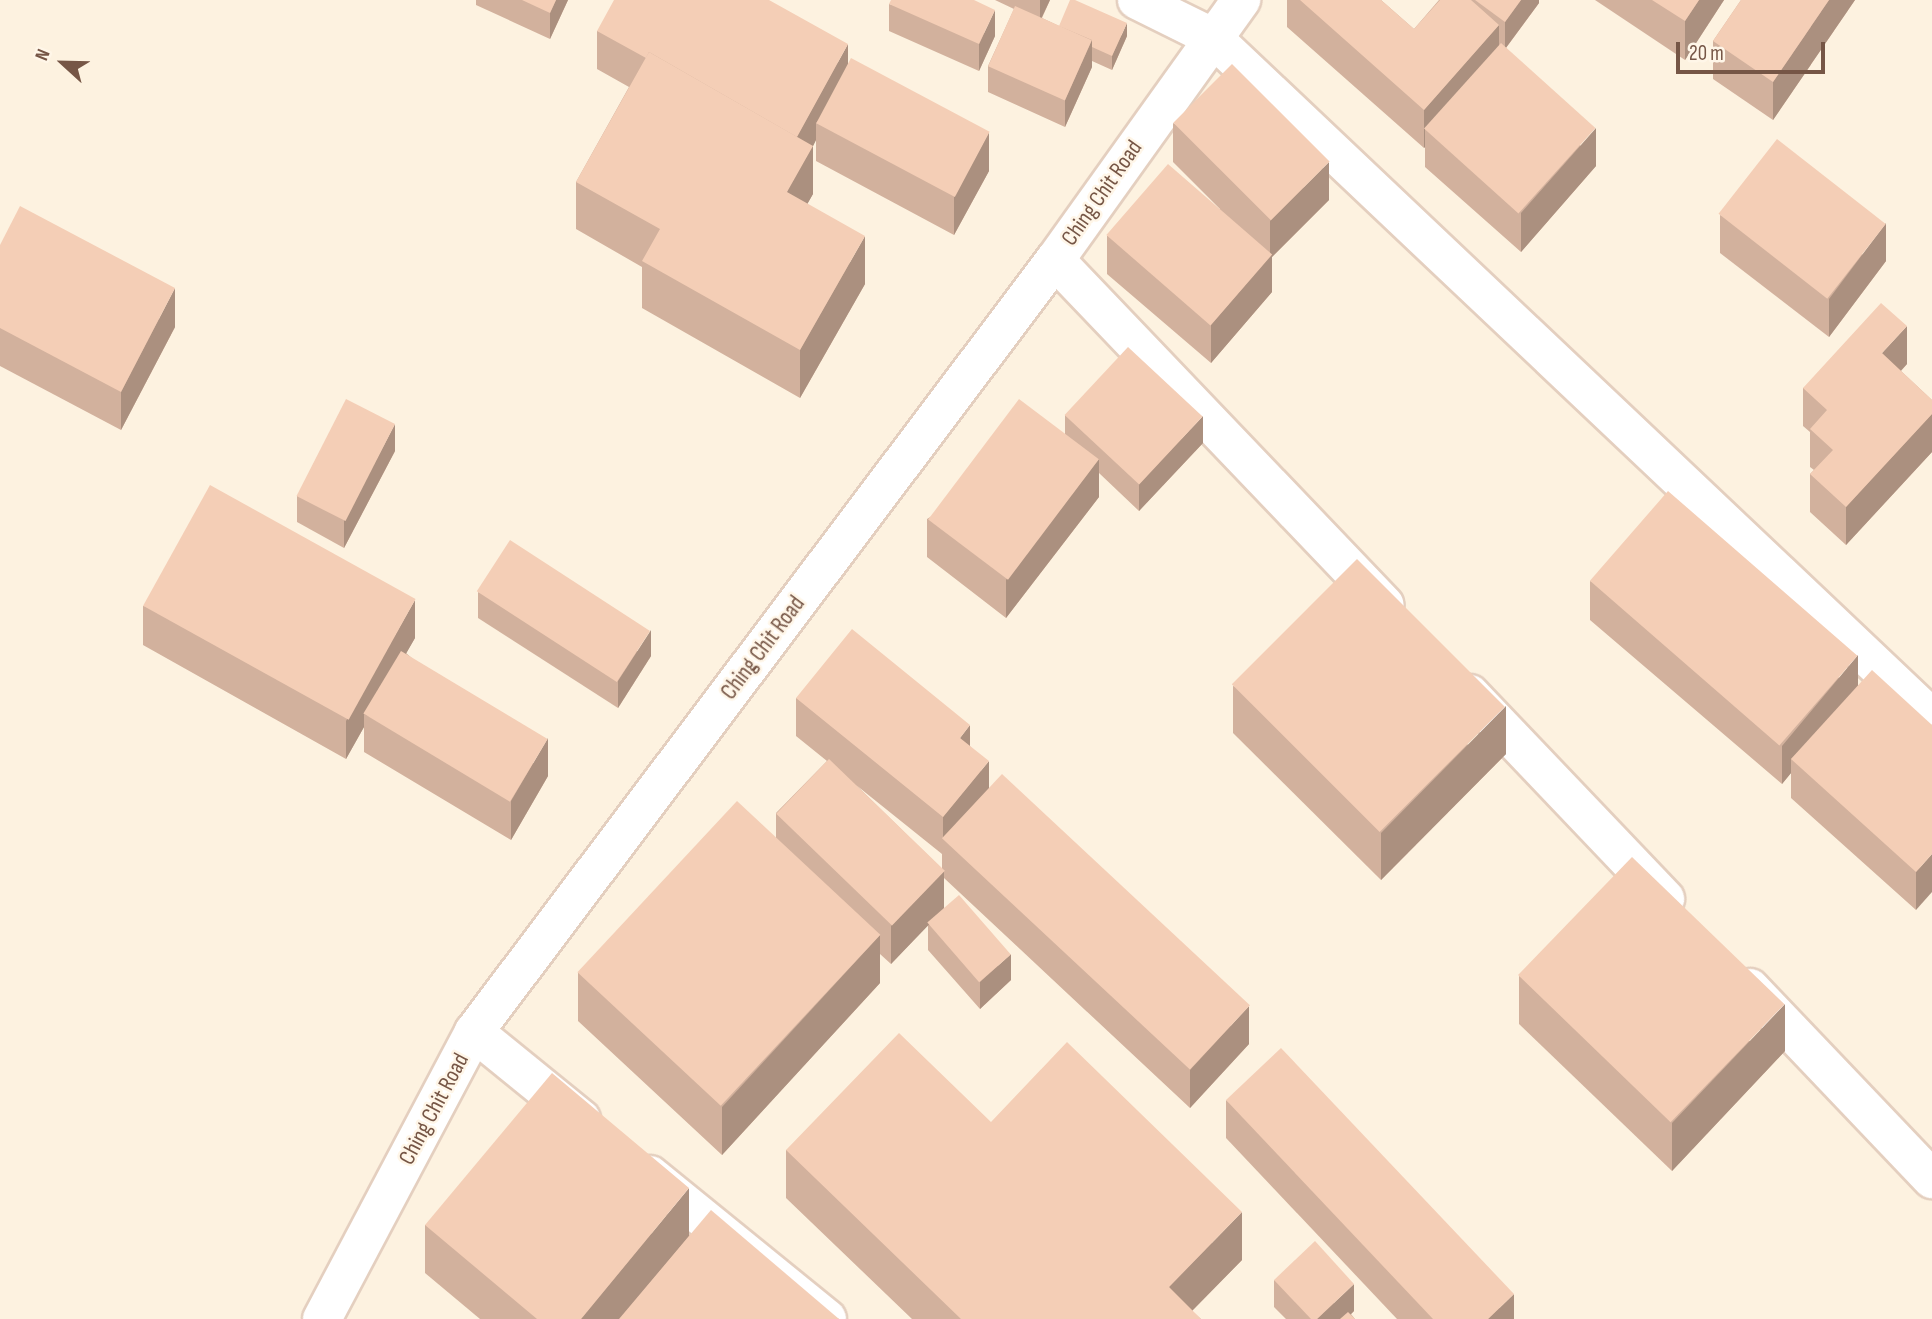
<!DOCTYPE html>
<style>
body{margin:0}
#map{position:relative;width:1932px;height:1319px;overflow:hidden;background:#fdf2e0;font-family:"Sofia Sans Condensed",sans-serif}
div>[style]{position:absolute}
.roads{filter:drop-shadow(2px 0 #e4cfbf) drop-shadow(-2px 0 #e4cfbf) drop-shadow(0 2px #e4cfbf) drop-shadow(0 -2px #e4cfbf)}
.street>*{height:38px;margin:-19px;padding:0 19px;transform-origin:19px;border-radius:19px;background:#fff}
.secondary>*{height:38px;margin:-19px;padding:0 19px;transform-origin:19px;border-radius:19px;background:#fff}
.wall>*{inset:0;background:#d2b19d}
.shaded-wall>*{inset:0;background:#ab907f}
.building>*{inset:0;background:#f4ceb6;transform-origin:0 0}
span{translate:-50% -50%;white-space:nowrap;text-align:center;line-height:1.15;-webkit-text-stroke:5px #fff6e8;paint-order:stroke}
.street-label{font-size:23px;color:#765646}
.north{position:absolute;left:28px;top:28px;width:70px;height:70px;-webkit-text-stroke:5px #fff6e8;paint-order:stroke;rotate:292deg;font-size:19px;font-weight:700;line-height:28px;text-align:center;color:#765646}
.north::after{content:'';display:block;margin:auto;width:24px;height:32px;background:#765646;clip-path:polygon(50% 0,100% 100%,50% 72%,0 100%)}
.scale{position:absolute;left:1676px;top:42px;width:149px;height:32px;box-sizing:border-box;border:4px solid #765646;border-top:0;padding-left:9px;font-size:21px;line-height:24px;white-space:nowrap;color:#765646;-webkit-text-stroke:5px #fff6e8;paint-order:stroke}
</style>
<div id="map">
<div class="roads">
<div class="street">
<i style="left:1137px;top:0;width:84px;rotate:26.3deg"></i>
<i style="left:1212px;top:37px;width:991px;rotate:43.41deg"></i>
<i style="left:1055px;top:260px;width:477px;rotate:46.3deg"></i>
<i style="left:1470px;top:694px;width:283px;rotate:46.4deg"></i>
<i style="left:1750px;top:988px;width:264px;rotate:46.4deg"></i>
<i style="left:474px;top:1032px;width:138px;rotate:39.1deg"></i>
<i style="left:650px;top:1175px;width:228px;rotate:39.1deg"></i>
</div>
<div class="secondary">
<i style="left:322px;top:1319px;width:325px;rotate:-62.1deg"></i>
<i style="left:474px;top:1032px;width:966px;rotate:-53.04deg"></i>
<i style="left:1055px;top:260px;width:320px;rotate:-54.4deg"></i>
</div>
</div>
<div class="wall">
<i style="clip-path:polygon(476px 0,568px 0,550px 39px,476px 5px)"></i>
<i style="clip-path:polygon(995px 0,1050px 0,1042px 18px,1059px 26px,1127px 36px,1112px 70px,1092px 61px,1092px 67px,1065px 127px,988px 92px,988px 66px,1014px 9px)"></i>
<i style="clip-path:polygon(1287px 0,1381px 0,1414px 29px,1439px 0,1539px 0,1539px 3px,1506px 48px,1596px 166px,1521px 252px,1425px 167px,1425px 147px,1424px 148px,1287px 27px)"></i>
<i style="clip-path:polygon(1595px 0,1724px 0,1685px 60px)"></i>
<i style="clip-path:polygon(1741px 0,1855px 0,1773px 120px,1713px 79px,1713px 41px)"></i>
<i style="clip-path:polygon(889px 4px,995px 36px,979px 71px,889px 31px)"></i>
<i style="clip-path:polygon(597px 31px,848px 64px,989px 171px,954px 235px,816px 161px,816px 140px,813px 146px,813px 194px,807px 204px,865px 284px,800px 398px,642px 308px,642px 267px,576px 229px,576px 182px,629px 87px,597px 69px)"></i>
<i style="clip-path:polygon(1173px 123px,1329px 200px,1272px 257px,1272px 292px,1211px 363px,1107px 274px,1107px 236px,1220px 209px,1173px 162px)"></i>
<i style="clip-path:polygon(1720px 215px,1886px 261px,1829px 337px,1720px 253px)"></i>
<i style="clip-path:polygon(0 245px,175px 327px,121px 430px,0 366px)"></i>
<i style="clip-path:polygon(1907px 364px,1901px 371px,1932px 400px,1932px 452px,1846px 545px,1810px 512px,1810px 474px,1814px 470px,1810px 467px,1810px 432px,1803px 426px,1803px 388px)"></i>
<i style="clip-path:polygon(1065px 415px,1203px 443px,1139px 511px,1099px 473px,1099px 497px,1006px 618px,927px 557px,927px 519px,1065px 434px)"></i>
<i style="clip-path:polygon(395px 451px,344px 548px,297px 522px,297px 496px)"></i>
<i style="clip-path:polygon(1590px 581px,1858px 685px,1932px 725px,1916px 910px,1791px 798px,1791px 773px,1782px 784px,1590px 620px)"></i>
<i style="clip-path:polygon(478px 592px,651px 656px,618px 708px,478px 618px)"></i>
<i style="clip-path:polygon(143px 606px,415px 638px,406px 653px,548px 776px,511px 840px,364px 752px,364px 727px,346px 759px,143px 645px)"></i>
<i style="clip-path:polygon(1233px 686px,1506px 754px,1381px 880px,1233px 733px)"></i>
<i style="clip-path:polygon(evenodd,796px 698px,970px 746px,989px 788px,1249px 1044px,1190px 1108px,944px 878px,944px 909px,1011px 980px,980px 1009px,928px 950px,928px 925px,891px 964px,880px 954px,880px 983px,722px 1155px,578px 1021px,578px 973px,776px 838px,776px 813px,827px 761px,796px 736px,796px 698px,856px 785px,942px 854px,942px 869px,856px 785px)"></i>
<i style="clip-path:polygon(1519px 976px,1785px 1051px,1672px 1171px,1519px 1024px)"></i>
<i style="clip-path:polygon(1226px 1100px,1514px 1319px,1397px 1319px,1226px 1138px)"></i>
<i style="clip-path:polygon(991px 1122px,1242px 1260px,1192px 1311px,1201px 1319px,912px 1319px,786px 1198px,786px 1150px)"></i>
<i style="clip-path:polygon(425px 1225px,689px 1235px,839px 1319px,480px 1319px,425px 1273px)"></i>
<i style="clip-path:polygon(1274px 1280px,1354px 1311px,1351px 1314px,1355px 1319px,1286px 1319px,1274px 1307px)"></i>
</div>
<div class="shaded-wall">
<i style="clip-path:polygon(556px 0,568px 0,550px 39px,550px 13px)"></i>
<i style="clip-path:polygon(1040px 0,1050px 0,1040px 21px)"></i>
<i style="clip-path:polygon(1521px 0,1539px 0,1539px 3px,1505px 49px,1505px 22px)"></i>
<i style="clip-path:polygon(1699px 0,1724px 0,1685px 60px,1685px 21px)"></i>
<i style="clip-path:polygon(1829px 0,1855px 0,1773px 120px,1773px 82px)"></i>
<i style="clip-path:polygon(995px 10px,995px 36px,979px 71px,979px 44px)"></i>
<i style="clip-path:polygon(1127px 23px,1127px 36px,1112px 70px,1112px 56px)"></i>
<i style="clip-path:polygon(1499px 25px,1499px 63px,1425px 129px,1425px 147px,1424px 148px,1424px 110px)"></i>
<i style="clip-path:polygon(1092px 40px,1092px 67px,1065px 127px,1065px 100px)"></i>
<i style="clip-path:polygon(848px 44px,848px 82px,816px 123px,816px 140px,813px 146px,813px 194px,787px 240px,787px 192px,795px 140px)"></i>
<i style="clip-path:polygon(1596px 128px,1596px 166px,1521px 252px,1521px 213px)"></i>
<i style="clip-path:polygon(989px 132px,989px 171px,954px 235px,954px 197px)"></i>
<i style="clip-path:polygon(1329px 162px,1329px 200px,1272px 257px,1272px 292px,1211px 363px,1211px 325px,1270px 256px,1270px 221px)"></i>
<i style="clip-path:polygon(1886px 223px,1886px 261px,1829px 337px,1829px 299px)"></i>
<i style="clip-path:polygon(865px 236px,865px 284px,800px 398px,800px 350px)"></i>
<i style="clip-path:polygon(175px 288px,175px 327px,121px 430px,121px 392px)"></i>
<i style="clip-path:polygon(1907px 326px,1907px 364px,1882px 391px,1882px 353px)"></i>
<i style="clip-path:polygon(1932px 414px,1932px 452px,1846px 545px,1846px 507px)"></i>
<i style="clip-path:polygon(1203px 416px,1203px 443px,1139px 511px,1139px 484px)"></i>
<i style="clip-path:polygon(395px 424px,395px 451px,344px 548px,344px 521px)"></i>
<i style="clip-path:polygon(1099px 459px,1099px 497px,1006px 618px,1006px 580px)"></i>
<i style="clip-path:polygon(415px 600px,415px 638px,370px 717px,364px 714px,364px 727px,346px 759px,346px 721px)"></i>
<i style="clip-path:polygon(651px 630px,651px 656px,618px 708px,618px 681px)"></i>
<i style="clip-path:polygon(1858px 655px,1858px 693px,1791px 759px,1791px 773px,1782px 784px,1782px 746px)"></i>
<i style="clip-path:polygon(1506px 706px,1506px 754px,1381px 880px,1381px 833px)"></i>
<i style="clip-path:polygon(970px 725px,970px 763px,960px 738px)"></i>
<i style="clip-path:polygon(548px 738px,548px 776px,511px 840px,511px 801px)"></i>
<i style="clip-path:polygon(989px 761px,989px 799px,943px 839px,943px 817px)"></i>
<i style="clip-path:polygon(1932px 854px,1932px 892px,1916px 910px,1916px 872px)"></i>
<i style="clip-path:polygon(944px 871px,944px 909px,891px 964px,891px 926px)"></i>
<i style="clip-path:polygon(880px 935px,880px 983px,722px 1155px,722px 1107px)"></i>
<i style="clip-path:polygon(1011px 954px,1011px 980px,980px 1009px,980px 982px)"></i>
<i style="clip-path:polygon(1785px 1004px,1785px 1051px,1672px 1171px,1672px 1123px)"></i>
<i style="clip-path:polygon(1249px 1006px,1249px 1044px,1190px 1108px,1190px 1070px)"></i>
<i style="clip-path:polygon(689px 1188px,689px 1236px,620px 1319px,581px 1319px)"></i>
<i style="clip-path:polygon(1242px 1212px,1242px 1260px,1184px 1319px,1169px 1287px)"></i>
<i style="clip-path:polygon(1354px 1284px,1354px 1311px,1346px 1319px,1317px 1319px)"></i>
<i style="clip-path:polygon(1514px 1294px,1514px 1319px,1488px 1319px)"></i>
</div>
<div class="building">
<i style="clip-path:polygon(522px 0,556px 0,550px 13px)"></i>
<i style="clip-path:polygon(614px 0,769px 0,848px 44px,797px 137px,649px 52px,646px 58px,597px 31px)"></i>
<i style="clip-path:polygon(891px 0,974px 0,995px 10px,979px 44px,889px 4px)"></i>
<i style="clip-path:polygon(1070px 0,1075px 0,1127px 23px,1112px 56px,1092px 47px,1092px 40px,1059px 26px)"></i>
<i style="clip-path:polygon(1300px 0,1381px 0,1414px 29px,1440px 0,1471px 0,1499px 25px,1424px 110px)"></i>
<i style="clip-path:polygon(1475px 0,1521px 0,1505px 22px)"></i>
<i style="clip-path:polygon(1652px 0,1699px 0,1685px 21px)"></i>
<i style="clip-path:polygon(1741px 0,1829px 0,1773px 82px,1713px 41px)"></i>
<i style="left:1015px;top:6px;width:84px;height:66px;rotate:24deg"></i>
<i style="left:1501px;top:43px;width:127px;height:115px;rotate:42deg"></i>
<i style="clip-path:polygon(649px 52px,813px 146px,787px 192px,865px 236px,800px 350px,642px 261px,660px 229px,576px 182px)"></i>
<i style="left:851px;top:58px;width:157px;height:74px;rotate:28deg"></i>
<i style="left:1232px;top:64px;width:138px;height:83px;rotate:45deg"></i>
<i style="left:1777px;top:139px;width:138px;height:95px;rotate:38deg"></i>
<i style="left:1168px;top:164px;width:138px;height:94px;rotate:41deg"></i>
<i style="clip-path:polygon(20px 206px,175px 288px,121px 392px,0 328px,0 245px)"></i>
<i style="clip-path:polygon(1881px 303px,1907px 326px,1882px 353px,1932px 400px,1932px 414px,1846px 507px,1810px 474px,1833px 450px,1810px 429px,1827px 410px,1803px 388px)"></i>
<i style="left:1128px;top:347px;width:102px;height:93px;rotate:43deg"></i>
<i style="left:346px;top:399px;width:55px;height:109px;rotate:27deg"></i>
<i style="left:1019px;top:399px;width:100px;height:151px;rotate:37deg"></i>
<i style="left:210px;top:485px;width:235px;height:138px;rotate:29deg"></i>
<i style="left:1668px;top:491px;width:251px;height:119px;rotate:41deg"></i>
<i style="left:510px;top:540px;width:167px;height:61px;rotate:33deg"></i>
<i style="left:1357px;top:559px;width:209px;height:177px;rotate:45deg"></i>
<i style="clip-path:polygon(852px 629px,970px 725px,960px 738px,989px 761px,943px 817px,796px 698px)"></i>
<i style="left:401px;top:651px;width:171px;height:73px;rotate:31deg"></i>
<i style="clip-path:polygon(1872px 670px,1932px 725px,1932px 854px,1916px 872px,1791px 759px)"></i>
<i style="left:829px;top:759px;width:161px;height:76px;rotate:44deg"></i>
<i style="left:1002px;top:774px;width:339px;height:88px;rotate:43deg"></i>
<i style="left:737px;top:801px;width:196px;height:234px;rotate:43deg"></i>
<i style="left:1632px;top:857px;width:212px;height:164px;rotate:44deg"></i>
<i style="left:959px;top:895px;width:79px;height:42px;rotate:49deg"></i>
<i style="clip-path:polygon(899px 1033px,991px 1122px,1067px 1042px,1242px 1212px,1169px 1287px,1201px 1319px,961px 1319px,786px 1150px)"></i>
<i style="clip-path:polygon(1281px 1048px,1514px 1294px,1488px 1319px,1433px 1319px,1226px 1100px)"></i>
<i style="clip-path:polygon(552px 1073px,689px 1188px,581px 1319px,537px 1319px,425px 1225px)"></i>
<i style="clip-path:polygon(711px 1210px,839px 1319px,619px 1319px)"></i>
<i style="clip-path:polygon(1315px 1241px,1354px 1284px,1317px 1319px,1311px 1319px,1274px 1280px)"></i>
<i style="clip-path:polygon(1348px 1312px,1355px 1319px,1340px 1319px)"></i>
</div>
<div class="street-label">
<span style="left:1102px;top:193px;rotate:-55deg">Ching Chit Road</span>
<span style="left:763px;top:648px;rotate:-53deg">Ching Chit Road</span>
<span style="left:434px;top:1109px;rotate:-62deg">Ching Chit Road</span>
</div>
<div class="north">N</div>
<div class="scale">20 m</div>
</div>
